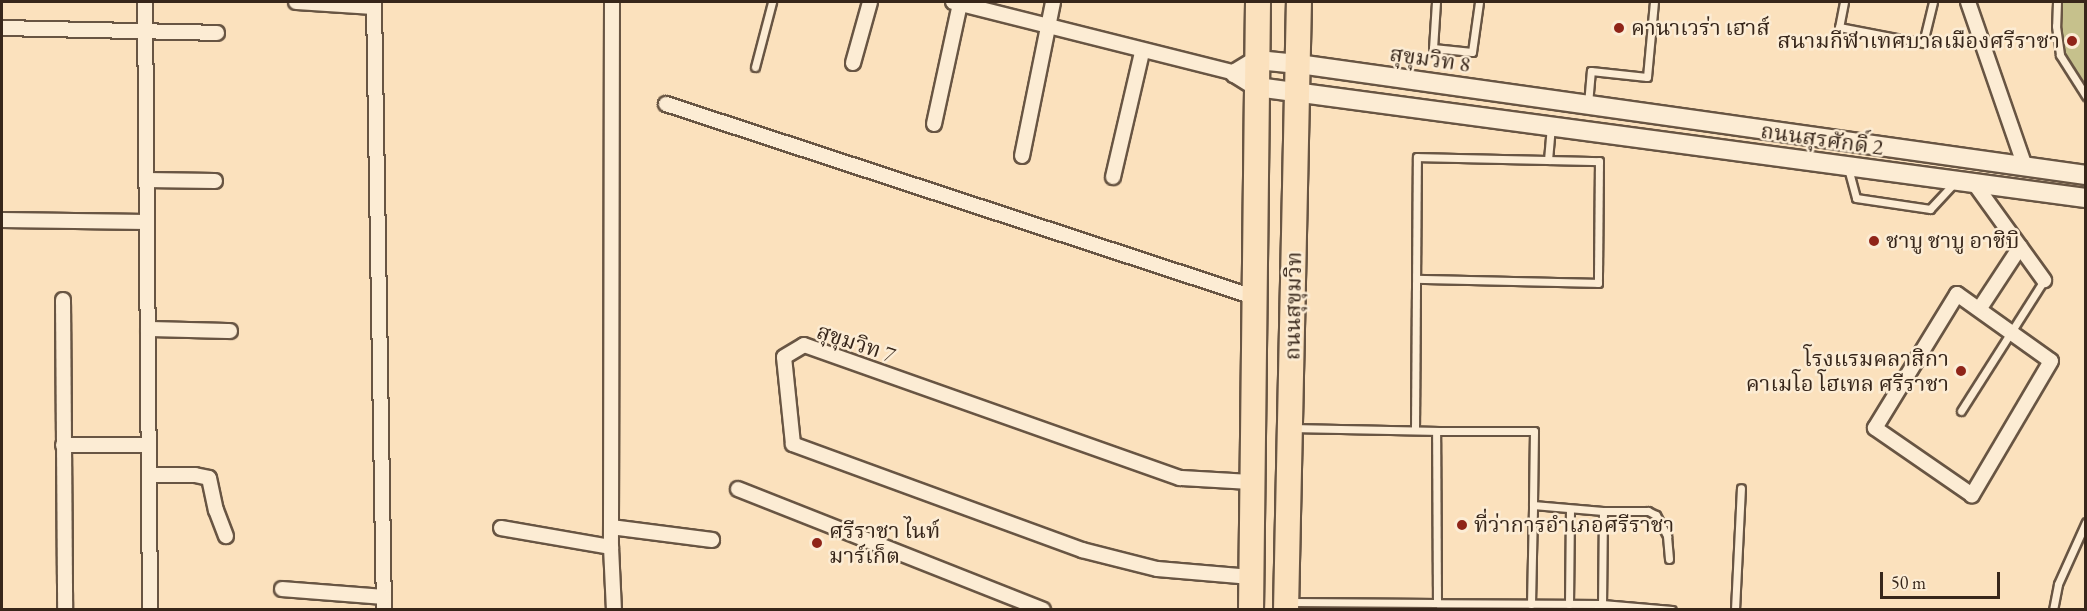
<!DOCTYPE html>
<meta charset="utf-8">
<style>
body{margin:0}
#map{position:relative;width:2087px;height:611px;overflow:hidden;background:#fbe1bd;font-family:"EB Garamond","Noto Serif Thai",serif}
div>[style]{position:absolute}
.green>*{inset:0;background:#c6c18c}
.roads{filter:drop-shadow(2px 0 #685543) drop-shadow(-2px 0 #685543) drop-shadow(0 2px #685543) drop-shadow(0 -2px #685543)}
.lane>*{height:7px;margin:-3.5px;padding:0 3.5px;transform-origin:3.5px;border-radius:3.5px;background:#fcecd4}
.street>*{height:14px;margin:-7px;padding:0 7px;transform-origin:7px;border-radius:7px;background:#fcecd4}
.secondary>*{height:18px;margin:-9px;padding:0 9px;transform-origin:9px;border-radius:9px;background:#fcecd4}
.highway>*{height:24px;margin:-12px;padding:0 12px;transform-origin:12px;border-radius:12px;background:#fbe1bd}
.dots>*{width:16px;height:16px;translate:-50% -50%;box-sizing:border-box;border:3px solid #fcecd4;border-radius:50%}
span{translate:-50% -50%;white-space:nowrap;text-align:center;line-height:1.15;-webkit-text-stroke:5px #fcecd4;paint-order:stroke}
.poi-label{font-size:22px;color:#37261a}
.left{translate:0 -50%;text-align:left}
.right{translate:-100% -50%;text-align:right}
.street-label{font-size:22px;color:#37261a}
.frame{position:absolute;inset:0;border:3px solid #37261a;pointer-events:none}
.scale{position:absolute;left:1880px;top:572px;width:120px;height:27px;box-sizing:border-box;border:3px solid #37261a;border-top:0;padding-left:8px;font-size:18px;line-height:21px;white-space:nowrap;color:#37261a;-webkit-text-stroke:4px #fcecd4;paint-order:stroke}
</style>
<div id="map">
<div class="green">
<i style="clip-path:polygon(2057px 2px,2085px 2px,2085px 96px,2060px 55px)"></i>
</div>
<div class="roads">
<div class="lane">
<i style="left:1436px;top:2px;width:46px;rotate:93.7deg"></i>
<i style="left:1433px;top:48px;width:39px;rotate:6deg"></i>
<i style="left:1472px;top:52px;width:50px;rotate:-82deg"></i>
<i style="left:1844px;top:2px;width:25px;rotate:101deg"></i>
<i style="left:1839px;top:27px;width:86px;rotate:10.8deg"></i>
<i style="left:1923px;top:43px;width:42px;rotate:-76.3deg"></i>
<i style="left:2057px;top:2px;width:24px;rotate:92deg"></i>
<i style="left:2056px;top:26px;width:29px;rotate:82deg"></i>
<i style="left:2060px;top:55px;width:49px;rotate:57.6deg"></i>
<i style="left:755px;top:67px;width:67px;rotate:-75.3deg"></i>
<i style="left:1588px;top:104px;width:33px;rotate:-85deg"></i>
<i style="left:1591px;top:71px;width:56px;rotate:6.1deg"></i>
<i style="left:1647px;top:77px;width:75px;rotate:-84.7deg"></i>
<i style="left:1548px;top:160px;width:34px;rotate:-85deg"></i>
<i style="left:1848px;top:168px;width:31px;rotate:75deg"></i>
<i style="left:1856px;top:198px;width:75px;rotate:8.5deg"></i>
<i style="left:1930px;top:209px;width:35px;rotate:-47deg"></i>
<i style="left:1961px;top:411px;width:155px;rotate:-57.6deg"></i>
<i style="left:1415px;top:430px;width:273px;rotate:-89.6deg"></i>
<i style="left:1417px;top:157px;width:182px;rotate:1.3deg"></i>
<i style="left:1599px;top:161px;width:122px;rotate:90.5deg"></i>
<i style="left:1598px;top:283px;width:181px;rotate:-178.7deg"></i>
<i style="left:1436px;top:431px;width:98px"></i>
<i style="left:1534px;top:431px;width:74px;rotate:90.8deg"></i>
<i style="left:1533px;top:505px;width:70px;rotate:4.9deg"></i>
<i style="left:1603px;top:511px;width:93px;rotate:90.6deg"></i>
<i style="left:1602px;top:604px;width:165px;rotate:-179.7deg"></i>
<i style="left:1603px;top:511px;width:45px"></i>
<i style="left:1648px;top:511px;width:9px;rotate:27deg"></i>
<i style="left:1656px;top:515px;width:24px;rotate:62deg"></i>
<i style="left:1667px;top:536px;width:23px;rotate:85deg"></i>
<i style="left:1292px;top:602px;width:145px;rotate:0.4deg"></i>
<i style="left:1437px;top:603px;width:172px;rotate:-90.3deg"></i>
<i style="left:1436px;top:431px;width:142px;rotate:-178.8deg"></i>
<i style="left:1531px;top:604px;width:99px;rotate:-88.8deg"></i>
<i style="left:1569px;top:604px;width:95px;rotate:-89.4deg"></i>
<i style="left:1602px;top:604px;width:70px;rotate:4.9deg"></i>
<i style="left:1735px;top:610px;width:122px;rotate:-87.2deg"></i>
<i style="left:2053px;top:610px;width:26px;rotate:-79deg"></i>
<i style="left:2058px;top:584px;width:68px;rotate:-65.7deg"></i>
</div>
<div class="street">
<i style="left:145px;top:2px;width:608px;rotate:89.53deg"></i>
<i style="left:296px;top:2px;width:78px;rotate:3.7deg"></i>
<i style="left:374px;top:2px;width:608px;rotate:89.06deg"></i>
<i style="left:612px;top:2px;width:545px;rotate:90.11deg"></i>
<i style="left:611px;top:547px;width:63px;rotate:87.3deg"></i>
<i style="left:953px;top:2px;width:291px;rotate:14.1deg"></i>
<i style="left:1968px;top:2px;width:175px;rotate:70.9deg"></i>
<i style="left:2px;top:28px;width:215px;rotate:1.3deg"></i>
<i style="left:853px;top:63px;width:63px;rotate:-74.4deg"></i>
<i style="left:666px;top:104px;width:619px;rotate:18.17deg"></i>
<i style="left:934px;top:124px;width:123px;rotate:-77.8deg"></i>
<i style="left:1022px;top:156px;width:157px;rotate:-78.6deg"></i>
<i style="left:1113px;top:177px;width:128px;rotate:-76.9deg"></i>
<i style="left:146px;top:180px;width:69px;rotate:0.8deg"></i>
<i style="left:1974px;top:183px;width:120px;rotate:54.2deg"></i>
<i style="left:2px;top:220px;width:145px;rotate:0.8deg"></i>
<i style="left:1957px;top:294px;width:115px;rotate:35.5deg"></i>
<i style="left:2051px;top:361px;width:156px;rotate:120.5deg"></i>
<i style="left:1972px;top:495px;width:118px;rotate:-145.4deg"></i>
<i style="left:1875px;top:428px;width:157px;rotate:-58.5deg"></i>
<i style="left:63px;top:300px;width:310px;rotate:89.6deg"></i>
<i style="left:1980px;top:308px;width:73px;rotate:-56.7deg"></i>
<i style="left:148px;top:329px;width:82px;rotate:1.4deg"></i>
<i style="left:63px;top:445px;width:86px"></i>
<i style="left:149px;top:475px;width:46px"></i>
<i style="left:195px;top:475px;width:14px;rotate:12deg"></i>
<i style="left:209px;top:478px;width:33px;rotate:78deg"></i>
<i style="left:216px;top:510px;width:28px;rotate:69deg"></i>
<i style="left:738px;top:489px;width:328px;rotate:21.6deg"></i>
<i style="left:611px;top:527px;width:102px;rotate:7.3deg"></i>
<i style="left:501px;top:528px;width:112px;rotate:9.8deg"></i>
<i style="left:1251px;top:577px;width:94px;rotate:-175.1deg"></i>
<i style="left:1157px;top:569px;width:77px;rotate:-165.8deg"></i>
<i style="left:1082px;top:550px;width:308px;rotate:-159.9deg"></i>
<i style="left:793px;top:444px;width:87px;rotate:-95.9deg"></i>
<i style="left:784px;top:357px;width:23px;rotate:-31deg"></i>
<i style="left:804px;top:345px;width:399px;rotate:19.5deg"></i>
<i style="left:1180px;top:478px;width:72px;rotate:3.2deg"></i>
<i style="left:282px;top:589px;width:102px;rotate:4.5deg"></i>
</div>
<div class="secondary">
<i style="left:2086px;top:175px;width:796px;rotate:-171.98deg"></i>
<i style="left:1298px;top:64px;width:41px;rotate:-174.4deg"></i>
<i style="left:1257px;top:60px;width:26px;rotate:149deg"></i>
<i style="left:1235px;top:73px;width:26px;rotate:32deg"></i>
<i style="left:1257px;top:87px;width:836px;rotate:7.63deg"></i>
</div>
<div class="highway">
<i style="left:1251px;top:610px;width:608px;rotate:-89.34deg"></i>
<i style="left:1286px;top:610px;width:608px;rotate:-88.78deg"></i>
</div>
</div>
<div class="dots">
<i style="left:1619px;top:28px;background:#8f2418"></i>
<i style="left:2072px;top:41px;background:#8f2418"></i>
<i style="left:1874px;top:241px;background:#8f2418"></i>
<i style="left:1961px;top:371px;background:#8f2418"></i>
<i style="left:1462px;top:525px;background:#8f2418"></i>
<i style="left:817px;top:543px;background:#8f2418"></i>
</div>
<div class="poi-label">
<span class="left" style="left:1631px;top:28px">คานาเวร่า เฮาส์</span>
<span class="right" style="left:2060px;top:41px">สนามกีฬาเทศบาลเมืองศรีราชา</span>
<span class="left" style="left:1886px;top:241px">ชาบู ชาบู อาชิบิ</span>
<span class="right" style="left:1949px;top:371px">โรงแรมคลาสิกา<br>คาเมโอ โฮเทล ศรีราชา</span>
<span class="left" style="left:1474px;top:525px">ที่ว่าการอำเภอศรีราชา</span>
<span class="left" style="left:829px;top:543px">ศรีราชา ไนท์<br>มาร์เก็ต</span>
</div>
<div class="street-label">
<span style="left:1430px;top:59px;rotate:8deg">สุขุมวิท 8</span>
<span style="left:1822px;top:139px;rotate:8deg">ถนนสุรศักดิ์ 2</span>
<span style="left:1293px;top:306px;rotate:-89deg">ถนนสุขุมวิท</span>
<span style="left:856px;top:343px;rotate:18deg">สุขุมวิท 7</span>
</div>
<div class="frame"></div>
<div class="scale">50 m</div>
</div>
